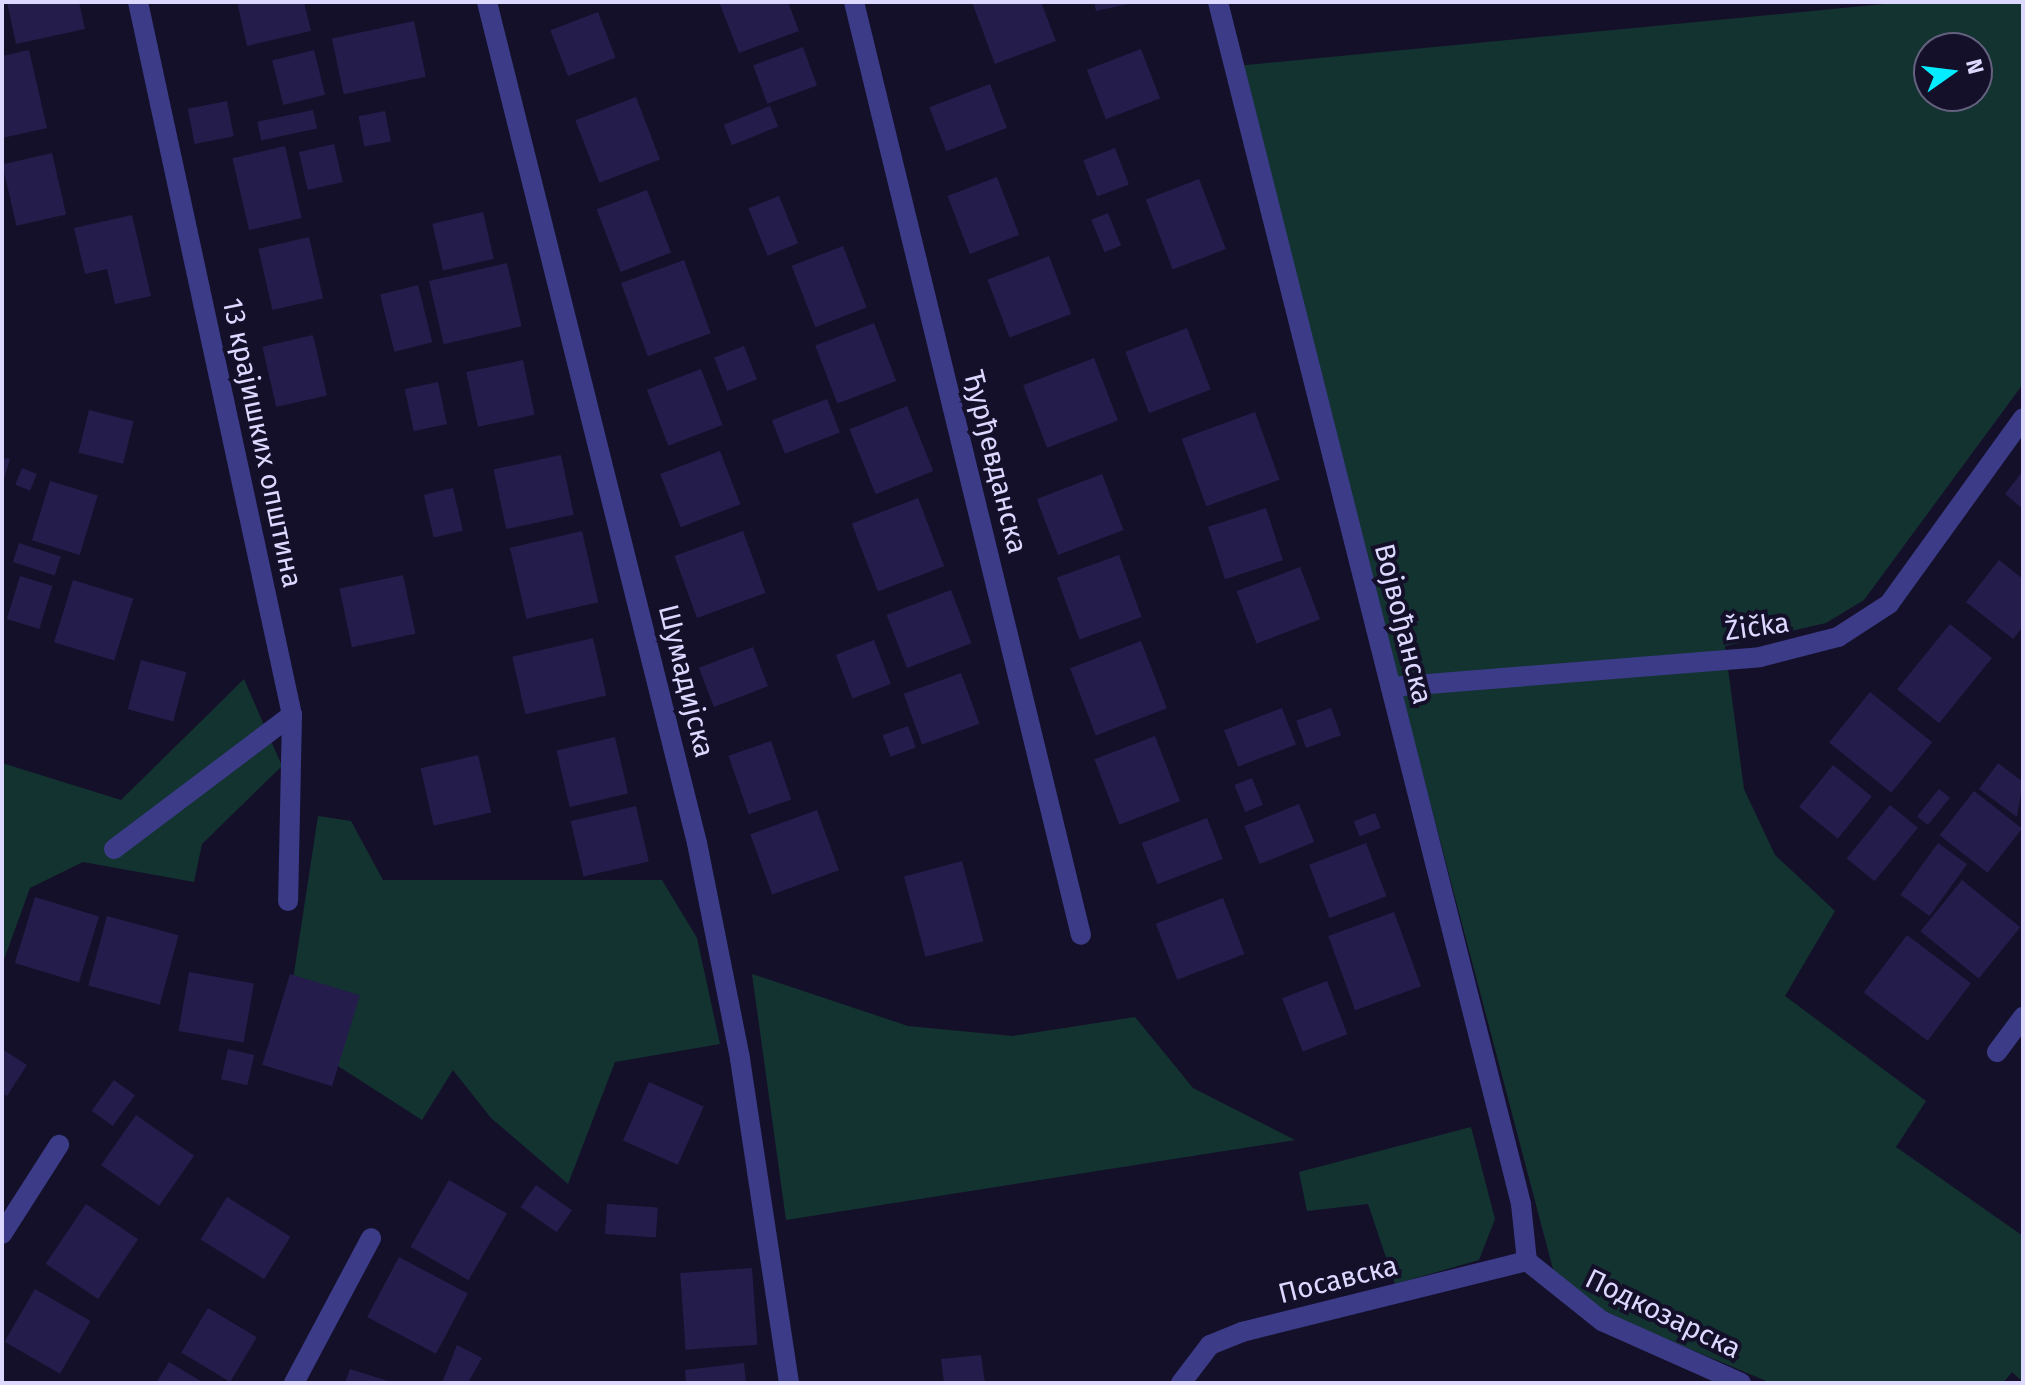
<!DOCTYPE html>
<meta charset="utf-8">
<style>
body{margin:0}
#map{position:relative;width:2025px;height:1385px;overflow:hidden;background:#141029;font-family:"Fira Sans",sans-serif}
div>[style]{position:absolute}
.green>*{inset:0;background:#133331}
.building>*{inset:0;background:#241c4a;transform-origin:0 0}
.minor>*{height:20px;margin:-10px;padding:0 10px;transform-origin:10px;border-radius:10px;background:#3c3b88}
span{translate:-50% -50%;white-space:nowrap;text-align:center;line-height:1.15;-webkit-text-stroke:8px #141029;paint-order:stroke}
.street-label{font-size:28px;color:#dcd8ff}
.frame{position:absolute;inset:0;border:4px solid #dcd8ff;pointer-events:none}
.north{position:absolute;left:1913px;top:32px;width:80px;height:80px;box-sizing:border-box;background:#141029;border:2px solid #64607f;border-radius:50%;rotate:76deg;font-size:22px;font-weight:700;line-height:32px;text-align:center;color:#dcd8ff}
.north::after{content:'';display:block;margin:auto;width:28px;height:36px;background:#04ecff;clip-path:polygon(50% 0,100% 100%,50% 72%,0 100%)}
</style>
<div id="map">
<div class="green">
<i style="clip-path:polygon(evenodd,1905px 2px,2023px 2px,2023px 384px,1864px 600px,1826px 623px,1725px 646px,1744px 789px,1775px 855px,1835px 911px,1785px 996px,1926px 1101px,1896px 1147px,2023px 1236px,2023px 1382px,2012px 1372px,2003px 1383px,1771px 1383px,1599px 1311px,1554px 1273px,1236px 66px,1905px 2px,1929px 48px,1977px 48px,1977px 96px,1929px 96px,1929px 48px)"></i>
<i style="clip-path:polygon(244px 679px,282px 766px,202px 844px,194px 882px,83px 862px,30px 888px,2px 965px,2px 763px,121px 800px)"></i>
<i style="clip-path:polygon(318px 816px,351px 821px,383px 880px,662px 880px,697px 938px,720px 1044px,615px 1062px,568px 1184px,491px 1118px,453px 1070px,422px 1120px,285px 1032px)"></i>
<i style="clip-path:polygon(752px 974px,908px 1026px,1012px 1036px,1135px 1017px,1193px 1088px,1295px 1140px,786px 1220px)"></i>
<i style="clip-path:polygon(1471px 1127px,1495px 1219px,1479px 1260px,1395px 1284px,1368px 1204px,1307px 1211px,1299px 1172px)"></i>
</div>
<div class="building">
<i style="clip-path:polygon(7px 2px,79px 2px,85px 29px,16px 44px)"></i>
<i style="clip-path:polygon(237px 2px,304px 2px,311px 31px,247px 46px)"></i>
<i style="clip-path:polygon(719px 2px,788px 2px,799px 31px,739px 53px)"></i>
<i style="clip-path:polygon(972px 2px,1041px 2px,1056px 41px,995px 64px)"></i>
<i style="clip-path:polygon(1094px 2px,1132px 2px,1133px 3px,1096px 11px)"></i>
<i style="left:598px;top:12px;width:49px;height:51px;rotate:69deg"></i>
<i style="left:414px;top:21px;width:57px;height:84px;rotate:78deg"></i>
<i style="left:803px;top:47px;width:41px;height:53px;rotate:70deg"></i>
<i style="left:1141px;top:49px;width:53px;height:58px;rotate:69deg"></i>
<i style="clip-path:polygon(29px 50px,47px 128px,2px 138px,2px 56px)"></i>
<i style="left:314px;top:50px;width:46px;height:43px;rotate:76deg"></i>
<i style="left:990px;top:84px;width:47px;height:65px;rotate:69deg"></i>
<i style="left:636px;top:97px;width:67px;height:65px;rotate:69deg"></i>
<i style="left:227px;top:101px;width:36px;height:40px;rotate:79deg"></i>
<i style="left:770px;top:106px;width:22px;height:50px;rotate:68deg"></i>
<i style="left:313px;top:110px;width:19px;height:57px;rotate:78deg"></i>
<i style="left:385px;top:111px;width:31px;height:27px;rotate:79deg"></i>
<i style="left:334px;top:144px;width:39px;height:36px;rotate:77deg"></i>
<i style="left:285px;top:146px;width:74px;height:54px;rotate:77deg"></i>
<i style="left:1115px;top:148px;width:39px;height:34px;rotate:69deg"></i>
<i style="left:52px;top:153px;width:63px;height:51px;rotate:77deg"></i>
<i style="left:997px;top:177px;width:62px;height:53px;rotate:69deg"></i>
<i style="left:1199px;top:179px;width:75px;height:57px;rotate:69deg"></i>
<i style="left:647px;top:190px;width:67px;height:54px;rotate:69deg"></i>
<i style="left:779px;top:196px;width:51px;height:33px;rotate:68deg"></i>
<i style="left:483px;top:212px;width:48px;height:52px;rotate:77deg"></i>
<i style="left:1108px;top:213px;width:35px;height:18px;rotate:68deg"></i>
<i style="clip-path:polygon(132px 215px,151px 296px,115px 304px,107px 269px,85px 274px,74px 228px)"></i>
<i style="left:309px;top:237px;width:63px;height:52px;rotate:77deg"></i>
<i style="left:843px;top:246px;width:66px;height:55px;rotate:69deg"></i>
<i style="left:1049px;top:256px;width:62px;height:66px;rotate:69deg"></i>
<i style="left:684px;top:260px;width:78px;height:67px;rotate:70deg"></i>
<i style="left:507px;top:263px;width:65px;height:80px;rotate:77deg"></i>
<i style="left:418px;top:285px;width:59px;height:39px;rotate:76deg"></i>
<i style="left:874px;top:323px;width:62px;height:63px;rotate:69deg"></i>
<i style="left:1187px;top:328px;width:66px;height:66px;rotate:69deg"></i>
<i style="left:313px;top:335px;width:62px;height:52px;rotate:77deg"></i>
<i style="left:744px;top:346px;width:36px;height:32px;rotate:69deg"></i>
<i style="left:1094px;top:358px;width:67px;height:76px;rotate:69deg"></i>
<i style="left:523px;top:360px;width:56px;height:58px;rotate:78deg"></i>
<i style="left:701px;top:369px;width:60px;height:58px;rotate:69deg"></i>
<i style="left:438px;top:382px;width:43px;height:34px;rotate:78deg"></i>
<i style="left:827px;top:399px;width:36px;height:59px;rotate:69deg"></i>
<i style="left:907px;top:406px;width:70px;height:62px;rotate:68deg"></i>
<i style="left:89px;top:410px;width:46px;height:44px;rotate:14deg"></i>
<i style="left:1255px;top:412px;width:72px;height:78px;rotate:70deg"></i>
<i style="left:720px;top:451px;width:57px;height:64px;rotate:69deg"></i>
<i style="left:561px;top:455px;width:61px;height:69px;rotate:78deg"></i>
<i style="clip-path:polygon(5px 458px,10px 459px,3px 483px,2px 467px)"></i>
<i style="left:22px;top:468px;width:16px;height:18px;rotate:22deg"></i>
<i style="clip-path:polygon(2023px 471px,2023px 509px,2005px 494px)"></i>
<i style="left:1102px;top:474px;width:60px;height:70px;rotate:69deg"></i>
<i style="left:50px;top:481px;width:50px;height:62px;rotate:17deg"></i>
<i style="left:453px;top:488px;width:44px;height:30px;rotate:77deg"></i>
<i style="left:918px;top:498px;width:73px;height:71px;rotate:69deg"></i>
<i style="left:1266px;top:508px;width:55px;height:61px;rotate:72deg"></i>
<i style="left:582px;top:531px;width:73px;height:74px;rotate:77deg"></i>
<i style="left:743px;top:531px;width:66px;height:73px;rotate:70deg"></i>
<i style="left:19px;top:543px;width:44px;height:20px;rotate:18deg"></i>
<i style="left:1119px;top:555px;width:66px;height:66px;rotate:70deg"></i>
<i style="clip-path:polygon(1999px 560px,2023px 579px,2023px 627px,2013px 639px,1966px 602px)"></i>
<i style="left:1300px;top:567px;width:56px;height:68px;rotate:69deg"></i>
<i style="left:403px;top:575px;width:60px;height:65px;rotate:78deg"></i>
<i style="left:20px;top:576px;width:34px;height:45px;rotate:17deg"></i>
<i style="left:73px;top:580px;width:63px;height:65px;rotate:17deg"></i>
<i style="left:951px;top:590px;width:57px;height:69px;rotate:69deg"></i>
<i style="left:1950px;top:624px;width:54px;height:84px;rotate:39deg"></i>
<i style="left:593px;top:638px;width:59px;height:83px;rotate:77deg"></i>
<i style="left:874px;top:640px;width:47px;height:41px;rotate:69deg"></i>
<i style="left:1141px;top:641px;width:72px;height:76px;rotate:69deg"></i>
<i style="left:753px;top:647px;width:42px;height:58px;rotate:69deg"></i>
<i style="left:141px;top:660px;width:47px;height:51px;rotate:15deg"></i>
<i style="left:961px;top:673px;width:54px;height:61px;rotate:70deg"></i>
<i style="left:1870px;top:692px;width:80px;height:65px;rotate:39deg"></i>
<i style="left:1282px;top:708px;width:39px;height:62px;rotate:69deg"></i>
<i style="left:1331px;top:708px;width:29px;height:37px;rotate:70deg"></i>
<i style="left:908px;top:726px;width:23px;height:27px;rotate:70deg"></i>
<i style="left:1155px;top:736px;width:70px;height:65px;rotate:69deg"></i>
<i style="left:615px;top:737px;width:58px;height:60px;rotate:77deg"></i>
<i style="left:771px;top:741px;width:62px;height:45px;rotate:71deg"></i>
<i style="left:478px;top:755px;width:59px;height:59px;rotate:77deg"></i>
<i style="clip-path:polygon(1998px 763px,2023px 782px,2017px 817px,1979px 789px)"></i>
<i style="left:1833px;top:765px;width:50px;height:54px;rotate:39deg"></i>
<i style="left:1252px;top:778px;width:29px;height:19px;rotate:68deg"></i>
<i style="left:1939px;top:789px;width:14px;height:35px;rotate:39deg"></i>
<i style="left:1974px;top:791px;width:61px;height:56px;rotate:38deg"></i>
<i style="left:1299px;top:804px;width:41px;height:59px;rotate:68deg"></i>
<i style="left:1890px;top:805px;width:36px;height:69px;rotate:39deg"></i>
<i style="left:636px;top:806px;width:57px;height:67px;rotate:77deg"></i>
<i style="left:817px;top:810px;width:64px;height:71px;rotate:70deg"></i>
<i style="left:1375px;top:813px;width:16px;height:23px;rotate:68deg"></i>
<i style="left:1207px;top:818px;width:44px;height:70px;rotate:69deg"></i>
<i style="left:1366px;top:843px;width:57px;height:61px;rotate:69deg"></i>
<i style="left:1938px;top:843px;width:36px;height:64px;rotate:36deg"></i>
<i style="left:962px;top:861px;width:83px;height:60px;rotate:75deg"></i>
<i style="left:1962px;top:880px;width:75px;height:66px;rotate:39deg"></i>
<i style="left:35px;top:897px;width:67px;height:69px;rotate:17deg"></i>
<i style="left:1223px;top:898px;width:60px;height:72px;rotate:69deg"></i>
<i style="left:1394px;top:912px;width:79px;height:70px;rotate:70deg"></i>
<i style="left:107px;top:916px;width:74px;height:72px;rotate:15deg"></i>
<i style="left:1907px;top:935px;width:80px;height:72px;rotate:37deg"></i>
<i style="left:189px;top:972px;width:66px;height:60px;rotate:10deg"></i>
<i style="left:290px;top:974px;width:73px;height:95px;rotate:17deg"></i>
<i style="left:1327px;top:981px;width:57px;height:48px;rotate:69deg"></i>
<i style="clip-path:polygon(2px 1049px,27px 1065px,7px 1096px,2px 1093px)"></i>
<i style="left:228px;top:1049px;width:27px;height:31px;rotate:13deg"></i>
<i style="left:114px;top:1080px;width:26px;height:38px;rotate:36deg"></i>
<i style="left:649px;top:1082px;width:60px;height:64px;rotate:24deg"></i>
<i style="left:136px;top:1115px;width:71px;height:61px;rotate:35deg"></i>
<i style="left:449px;top:1180px;width:67px;height:77px;rotate:30deg"></i>
<i style="left:536px;top:1185px;width:44px;height:27px;rotate:35deg"></i>
<i style="left:227px;top:1197px;width:75px;height:50px;rotate:32deg"></i>
<i style="left:86px;top:1204px;width:63px;height:72px;rotate:34deg"></i>
<i style="left:607px;top:1204px;width:51px;height:30px;rotate:4deg"></i>
<i style="left:399px;top:1257px;width:78px;height:68px;rotate:28deg"></i>
<i style="left:752px;top:1268px;width:77px;height:72px;rotate:86deg"></i>
<i style="left:35px;top:1289px;width:64px;height:61px;rotate:30deg"></i>
<i style="left:208px;top:1308px;width:57px;height:52px;rotate:31deg"></i>
<i style="clip-path:polygon(457px 1345px,482px 1358px,468px 1383px,442px 1383px)"></i>
<i style="clip-path:polygon(981px 1355px,985px 1383px,944px 1383px,941px 1359px)"></i>
<i style="clip-path:polygon(169px 1362px,204px 1383px,156px 1383px)"></i>
<i style="clip-path:polygon(744px 1363px,746px 1383px,686px 1383px,685px 1370px)"></i>
<i style="clip-path:polygon(350px 1369px,391px 1382px,391px 1383px,345px 1383px)"></i>
</div>
<div class="minor">
<i style="left:138px;top:2px;width:729px;rotate:77.81deg"></i>
<i style="left:292px;top:715px;width:186px;rotate:91.2deg"></i>
<i style="left:487px;top:2px;width:867px;rotate:75.98deg"></i>
<i style="left:697px;top:843px;width:220px;rotate:78.7deg"></i>
<i style="left:740px;top:1059px;width:328px;rotate:81.4deg"></i>
<i style="left:854px;top:2px;width:960px;rotate:76.33deg"></i>
<i style="left:1218px;top:2px;width:1240px;rotate:75.85deg"></i>
<i style="left:1521px;top:1204px;width:57px;rotate:84deg"></i>
<i style="left:1391px;top:687px;width:370px;rotate:-4.6deg"></i>
<i style="left:1760px;top:657px;width:81px;rotate:-14.4deg"></i>
<i style="left:1838px;top:637px;width:61px;rotate:-32.9deg"></i>
<i style="left:1889px;top:604px;width:229px;rotate:-54.2deg"></i>
<i style="left:114px;top:849px;width:223px;rotate:-37deg"></i>
<i style="left:1997px;top:1052px;width:44px;rotate:-53.4deg"></i>
<i style="left:2px;top:1234px;width:106px;rotate:-57.4deg"></i>
<i style="left:1527px;top:1261px;width:96px;rotate:38.7deg"></i>
<i style="left:1602px;top:1321px;width:152px;rotate:24deg"></i>
<i style="left:294px;top:1383px;width:164px;rotate:-62deg"></i>
<i style="left:1181px;top:1383px;width:48px;rotate:-52.7deg"></i>
<i style="left:1210px;top:1345px;width:35px;rotate:-22deg"></i>
<i style="left:1242px;top:1332px;width:294px;rotate:-14deg"></i>
</div>
<div class="street-label">
<span style="left:262px;top:443px;rotate:78deg">13 крајишких општина</span>
<span style="left:995px;top:462px;rotate:76deg">Ђурђевданска</span>
<span style="left:1403px;top:624px;rotate:76deg">Војвођанска</span>
<span style="left:1757px;top:627px;rotate:-8deg">Žička</span>
<span style="left:686px;top:681px;rotate:76deg">Шумадијска</span>
<span style="left:1338px;top:1280px;rotate:-14deg">Посавска</span>
<span style="left:1663px;top:1314px;rotate:26deg">Подкозарска</span>
</div>
<div class="frame"></div>
<div class="north">N</div>
</div>
